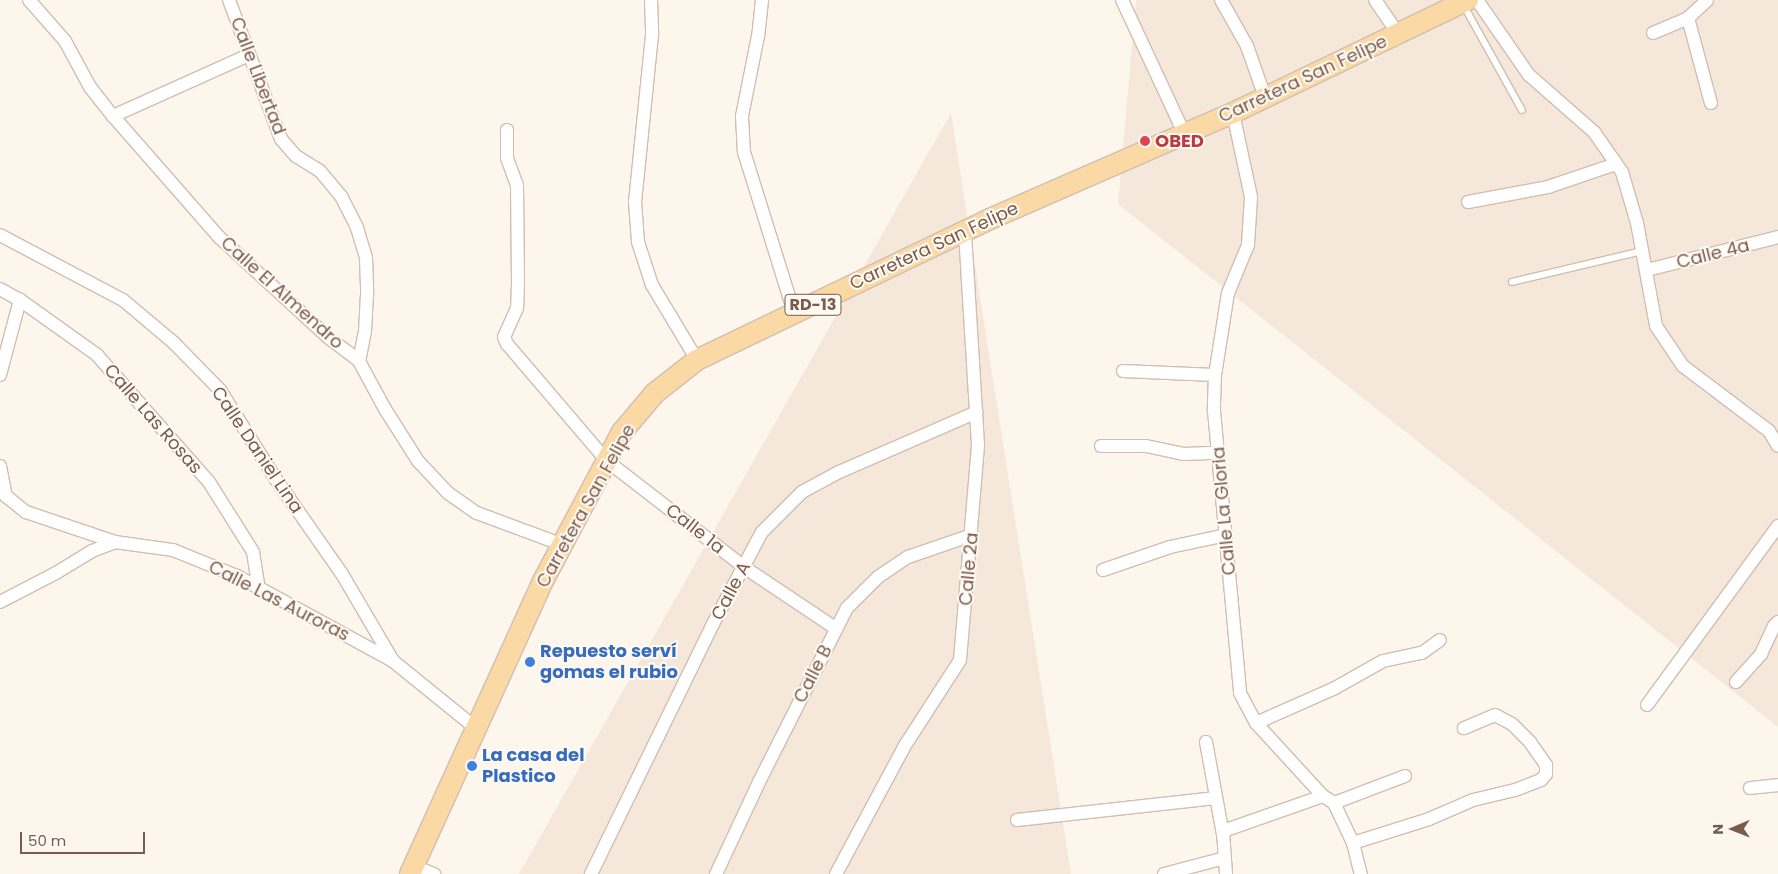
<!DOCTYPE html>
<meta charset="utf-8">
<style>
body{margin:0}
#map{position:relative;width:1778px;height:874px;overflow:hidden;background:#fdf6ec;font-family:Poppins,sans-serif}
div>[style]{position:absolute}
.residential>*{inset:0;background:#f5e8da}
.roads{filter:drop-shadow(1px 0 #d1beb0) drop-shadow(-1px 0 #d1beb0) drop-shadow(0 1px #d1beb0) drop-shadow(0 -1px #d1beb0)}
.lane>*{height:6px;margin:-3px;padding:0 3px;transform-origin:3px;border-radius:3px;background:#fff}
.street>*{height:12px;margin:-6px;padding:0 6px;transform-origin:6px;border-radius:6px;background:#fff}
.primary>*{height:20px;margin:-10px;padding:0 10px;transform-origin:10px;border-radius:10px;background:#fbd9a5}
.dots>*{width:14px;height:14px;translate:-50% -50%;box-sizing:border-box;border:2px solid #fffaf3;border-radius:50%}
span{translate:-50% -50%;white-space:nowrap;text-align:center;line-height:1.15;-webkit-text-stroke:4px #fffaf3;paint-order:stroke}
.shield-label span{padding:1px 4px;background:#fffaf3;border:1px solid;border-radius:4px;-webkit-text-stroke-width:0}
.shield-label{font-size:16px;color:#7a5c4d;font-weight:700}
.street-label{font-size:18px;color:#7a5c4d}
.health-label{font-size:18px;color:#be3a42;font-weight:700}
.left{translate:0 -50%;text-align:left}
.shop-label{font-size:18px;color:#366cbe;font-weight:700}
.north{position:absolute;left:1708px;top:804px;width:50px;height:50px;-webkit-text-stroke:4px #fffaf3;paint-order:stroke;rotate:269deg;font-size:14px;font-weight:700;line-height:20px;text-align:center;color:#7a5c4d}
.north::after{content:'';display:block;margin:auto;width:18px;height:22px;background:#7a5c4d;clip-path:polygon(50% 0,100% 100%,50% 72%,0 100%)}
.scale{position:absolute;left:20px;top:832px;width:125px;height:22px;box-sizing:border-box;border:2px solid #7a5c4d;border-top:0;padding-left:6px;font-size:15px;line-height:18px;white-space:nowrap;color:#7a5c4d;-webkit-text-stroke:4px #fffaf3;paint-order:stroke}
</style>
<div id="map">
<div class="residential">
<i style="clip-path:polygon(1136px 0,1778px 0,1778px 727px,1118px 204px)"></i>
<i style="clip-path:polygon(951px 113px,1071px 874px,519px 874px)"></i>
</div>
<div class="roads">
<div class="lane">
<i style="left:1464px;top:6px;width:119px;rotate:60.9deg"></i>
<i style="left:1512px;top:282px;width:134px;rotate:-13.4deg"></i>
</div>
<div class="street">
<i style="left:29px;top:0;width:55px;rotate:48.7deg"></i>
<i style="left:65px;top:41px;width:52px;rotate:61.5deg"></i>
<i style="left:90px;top:87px;width:37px;rotate:52deg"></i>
<i style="left:113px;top:116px;width:161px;rotate:48.8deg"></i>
<i style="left:219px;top:237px;width:149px;rotate:42.6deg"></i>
<i style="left:329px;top:338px;width:38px;rotate:37deg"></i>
<i style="left:359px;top:361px;width:55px;rotate:61.6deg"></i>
<i style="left:385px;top:409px;width:62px;rotate:57.6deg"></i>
<i style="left:418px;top:461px;width:44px;rotate:46.8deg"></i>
<i style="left:448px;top:493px;width:35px;rotate:35deg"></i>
<i style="left:477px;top:513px;width:92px;rotate:20.4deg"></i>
<i style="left:229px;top:0;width:148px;rotate:69.5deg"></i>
<i style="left:281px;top:139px;width:23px;rotate:49deg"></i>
<i style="left:296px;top:156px;width:28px;rotate:32deg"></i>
<i style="left:320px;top:171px;width:33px;rotate:50deg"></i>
<i style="left:341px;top:196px;width:36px;rotate:63deg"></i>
<i style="left:357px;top:228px;width:31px;rotate:73deg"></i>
<i style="left:366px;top:258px;width:36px;rotate:88deg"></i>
<i style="left:367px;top:294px;width:37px;rotate:93deg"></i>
<i style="left:365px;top:331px;width:31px;rotate:101deg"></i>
<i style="left:651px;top:0;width:35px;rotate:88deg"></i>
<i style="left:652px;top:35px;width:168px;rotate:95.8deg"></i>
<i style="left:635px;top:202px;width:40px;rotate:85.7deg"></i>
<i style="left:638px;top:242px;width:45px;rotate:72deg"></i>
<i style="left:652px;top:285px;width:87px;rotate:59deg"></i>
<i style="left:762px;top:0;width:36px;rotate:96deg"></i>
<i style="left:758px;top:36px;width:82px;rotate:101.3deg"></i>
<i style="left:742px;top:116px;width:36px;rotate:87deg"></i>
<i style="left:744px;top:152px;width:169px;rotate:72.7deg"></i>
<i style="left:1122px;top:0;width:147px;rotate:65deg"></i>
<i style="left:1221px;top:0;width:53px;rotate:60.5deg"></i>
<i style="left:1247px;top:46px;width:54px;rotate:70.6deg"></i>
<i style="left:1375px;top:0;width:42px;rotate:55.6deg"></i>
<i style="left:1477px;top:0;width:91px;rotate:55.3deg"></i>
<i style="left:1529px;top:75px;width:86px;rotate:41.2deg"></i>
<i style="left:1594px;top:132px;width:49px;rotate:55deg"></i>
<i style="left:1622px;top:172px;width:53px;rotate:73.6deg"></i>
<i style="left:1637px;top:223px;width:105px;rotate:79.5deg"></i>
<i style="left:1656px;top:326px;width:48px;rotate:56deg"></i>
<i style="left:1683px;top:366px;width:108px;rotate:37.1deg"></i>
<i style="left:1769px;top:431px;width:17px;rotate:59deg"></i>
<i style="left:1688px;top:18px;width:88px;rotate:74.9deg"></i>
<i style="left:1653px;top:33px;width:38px;rotate:-23deg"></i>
<i style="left:1688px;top:18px;width:26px;rotate:-43deg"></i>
<i style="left:1233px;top:113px;width:86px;rotate:77.9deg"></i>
<i style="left:1251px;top:197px;width:48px;rotate:93.6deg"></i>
<i style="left:1248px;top:245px;width:52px;rotate:112.6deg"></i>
<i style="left:1228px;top:293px;width:83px;rotate:99deg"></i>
<i style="left:1215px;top:375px;width:36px;rotate:92deg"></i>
<i style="left:1214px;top:411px;width:283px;rotate:84.7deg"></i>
<i style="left:1240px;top:693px;width:34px;rotate:62deg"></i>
<i style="left:1256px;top:723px;width:99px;rotate:47.5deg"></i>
<i style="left:1323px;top:796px;width:13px;rotate:32deg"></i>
<i style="left:1334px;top:803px;width:44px;rotate:64.6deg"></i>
<i style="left:1353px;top:843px;width:32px;rotate:76deg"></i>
<i style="left:113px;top:116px;width:149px;rotate:-24.2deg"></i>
<i style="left:507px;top:130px;width:28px;rotate:90deg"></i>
<i style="left:507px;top:158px;width:29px;rotate:70deg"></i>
<i style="left:517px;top:185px;width:98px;rotate:89.4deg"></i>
<i style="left:518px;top:283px;width:25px;rotate:92deg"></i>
<i style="left:517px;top:308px;width:32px;rotate:114deg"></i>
<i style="left:504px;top:337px;width:8px;rotate:67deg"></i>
<i style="left:507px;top:344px;width:154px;rotate:49.5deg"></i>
<i style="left:607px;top:461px;width:173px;rotate:37.7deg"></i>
<i style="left:744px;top:567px;width:110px;rotate:33.8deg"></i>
<i style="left:1468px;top:202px;width:81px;rotate:-10.6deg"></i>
<i style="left:1548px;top:187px;width:72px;rotate:-18.7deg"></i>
<i style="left:0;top:235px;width:139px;rotate:27.9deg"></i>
<i style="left:123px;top:300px;width:67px;rotate:40.1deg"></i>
<i style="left:174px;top:343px;width:66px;rotate:45.6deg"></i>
<i style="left:220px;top:390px;width:104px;rotate:58deg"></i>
<i style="left:275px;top:478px;width:117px;rotate:55.1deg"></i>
<i style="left:342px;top:574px;width:101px;rotate:59.6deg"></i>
<i style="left:1647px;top:270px;width:135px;rotate:-14.1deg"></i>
<i style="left:0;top:289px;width:23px;rotate:29deg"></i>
<i style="left:20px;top:300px;width:95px;rotate:35.5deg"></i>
<i style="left:97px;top:355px;width:169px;rotate:48.6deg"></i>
<i style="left:209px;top:482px;width:83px;rotate:57.8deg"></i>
<i style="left:253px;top:552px;width:36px;rotate:81deg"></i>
<i style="left:1123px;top:371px;width:92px;rotate:2.5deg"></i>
<i style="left:0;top:375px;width:78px;rotate:-75.1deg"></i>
<i style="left:1101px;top:446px;width:45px"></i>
<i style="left:1146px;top:446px;width:38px;rotate:12deg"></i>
<i style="left:1183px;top:454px;width:35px;rotate:-2deg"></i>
<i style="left:0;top:466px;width:31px;rotate:79deg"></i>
<i style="left:6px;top:496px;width:26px;rotate:39deg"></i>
<i style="left:26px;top:512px;width:94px;rotate:18.6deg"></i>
<i style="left:115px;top:542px;width:59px;rotate:7.9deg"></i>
<i style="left:173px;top:550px;width:69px;rotate:22.1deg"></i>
<i style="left:237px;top:576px;width:178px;rotate:28.6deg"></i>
<i style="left:393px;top:661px;width:108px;rotate:39deg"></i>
<i style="left:1103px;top:570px;width:71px;rotate:-18.9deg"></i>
<i style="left:1170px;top:547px;width:57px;rotate:-12.1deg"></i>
<i style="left:0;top:602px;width:63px;rotate:-27.4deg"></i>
<i style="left:56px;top:573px;width:42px;rotate:-31.4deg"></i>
<i style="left:92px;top:551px;width:25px;rotate:-21deg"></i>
<i style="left:1736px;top:682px;width:38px;rotate:-48deg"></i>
<i style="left:1761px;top:654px;width:31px;rotate:-65deg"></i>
<i style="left:1774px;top:626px;width:6px;rotate:-45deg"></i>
<i style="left:1647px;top:705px;width:222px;rotate:-53.8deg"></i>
<i style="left:1256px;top:723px;width:86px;rotate:-23.9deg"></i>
<i style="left:1335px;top:688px;width:55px;rotate:-29.4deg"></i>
<i style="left:1383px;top:661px;width:40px;rotate:-12deg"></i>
<i style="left:1422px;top:653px;width:22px;rotate:-36deg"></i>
<i style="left:1206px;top:742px;width:95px;rotate:79.6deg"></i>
<i style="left:1750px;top:788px;width:28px;rotate:-6deg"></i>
<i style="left:1334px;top:803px;width:76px;rotate:-20.8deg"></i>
<i style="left:1017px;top:820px;width:200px;rotate:-6.3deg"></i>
<i style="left:1353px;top:843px;width:80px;rotate:-17.5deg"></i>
<i style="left:1429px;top:819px;width:48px;rotate:-23.4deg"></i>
<i style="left:1473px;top:800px;width:43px;rotate:-13.4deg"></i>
<i style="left:1515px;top:790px;width:28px;rotate:-21deg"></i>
<i style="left:1541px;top:780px;width:8px;rotate:-50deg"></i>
<i style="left:1546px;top:774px;width:9px;rotate:-90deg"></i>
<i style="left:1546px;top:765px;width:28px;rotate:-125deg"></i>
<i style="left:1530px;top:742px;width:25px;rotate:-135deg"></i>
<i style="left:1512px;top:724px;width:19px;rotate:-152deg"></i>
<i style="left:1495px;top:715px;width:34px;rotate:157deg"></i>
<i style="left:414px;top:866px;width:22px;rotate:22deg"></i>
<i style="left:591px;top:874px;width:278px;rotate:-64deg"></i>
<i style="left:713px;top:624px;width:104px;rotate:-62deg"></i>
<i style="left:762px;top:532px;width:57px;rotate:-45deg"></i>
<i style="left:802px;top:492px;width:42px;rotate:-28.4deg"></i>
<i style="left:839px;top:472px;width:150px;rotate:-23.5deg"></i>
<i style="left:716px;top:874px;width:102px;rotate:-64.9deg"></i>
<i style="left:759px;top:782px;width:195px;rotate:-63.2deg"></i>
<i style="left:847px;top:608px;width:44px;rotate:-45deg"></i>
<i style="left:878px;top:577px;width:36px;rotate:-34deg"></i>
<i style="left:908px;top:557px;width:68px;rotate:-19deg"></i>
<i style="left:836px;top:874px;width:144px;rotate:-61.8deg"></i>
<i style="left:904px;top:747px;width:103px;rotate:-57.2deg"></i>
<i style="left:960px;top:660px;width:216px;rotate:-85.2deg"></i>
<i style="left:978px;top:445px;width:214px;rotate:-93.5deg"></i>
<i style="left:1164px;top:874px;width:63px;rotate:-14.7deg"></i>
<i style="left:1226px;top:874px;width:39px;rotate:-94deg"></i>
<i style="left:1223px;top:835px;width:6px;rotate:-59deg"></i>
<i style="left:1226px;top:830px;width:103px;rotate:-19.3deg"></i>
</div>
<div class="primary">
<i style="left:410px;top:874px;width:322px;rotate:-65.6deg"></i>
<i style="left:543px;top:581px;width:169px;rotate:-62.1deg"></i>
<i style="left:622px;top:432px;width:51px;rotate:-49.8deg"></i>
<i style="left:655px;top:393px;width:53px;rotate:-38.2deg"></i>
<i style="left:697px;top:360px;width:325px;rotate:-25.7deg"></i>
<i style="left:990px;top:219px;width:265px;rotate:-23.6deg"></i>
<i style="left:1233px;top:113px;width:261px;rotate:-25.7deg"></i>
</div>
</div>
<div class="dots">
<i style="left:1145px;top:141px;background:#e0444e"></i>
<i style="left:530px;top:662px;background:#3f7fe0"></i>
<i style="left:472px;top:766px;background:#3f7fe0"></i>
</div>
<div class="shield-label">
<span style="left:813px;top:305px">RD-13</span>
</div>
<div class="street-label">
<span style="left:258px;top:76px;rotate:69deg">Calle Libertad</span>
<span style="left:1303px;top:79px;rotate:-25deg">Carretera San Felipe</span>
<span style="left:934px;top:246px;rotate:-25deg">Carretera San Felipe</span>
<span style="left:1713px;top:254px;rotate:-14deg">Calle 4a</span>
<span style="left:282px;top:293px;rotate:42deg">Calle El Almendro</span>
<span style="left:153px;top:419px;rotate:49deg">Calle Las Rosas</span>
<span style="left:257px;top:450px;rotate:56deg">Calle Daniel Lina</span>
<span style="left:586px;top:506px;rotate:-61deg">Carretera San Felipe</span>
<span style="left:1224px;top:511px;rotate:-95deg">Calle La Gloria</span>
<span style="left:695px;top:529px;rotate:38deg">Calle 1a</span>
<span style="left:969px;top:569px;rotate:-85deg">Calle 2a</span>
<span style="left:731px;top:591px;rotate:-62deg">Calle A</span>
<span style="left:279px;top:601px;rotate:27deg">Calle Las Auroras</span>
<span style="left:813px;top:674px;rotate:-63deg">Calle B</span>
</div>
<div class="health-label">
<span class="left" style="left:1155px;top:141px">OBED</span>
</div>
<div class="shop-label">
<span class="left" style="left:540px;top:662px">Repuesto serví<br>gomas el rubio</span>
<span class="left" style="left:482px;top:766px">La casa del<br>Plastico</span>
</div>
<div class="north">N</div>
<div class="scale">50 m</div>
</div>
